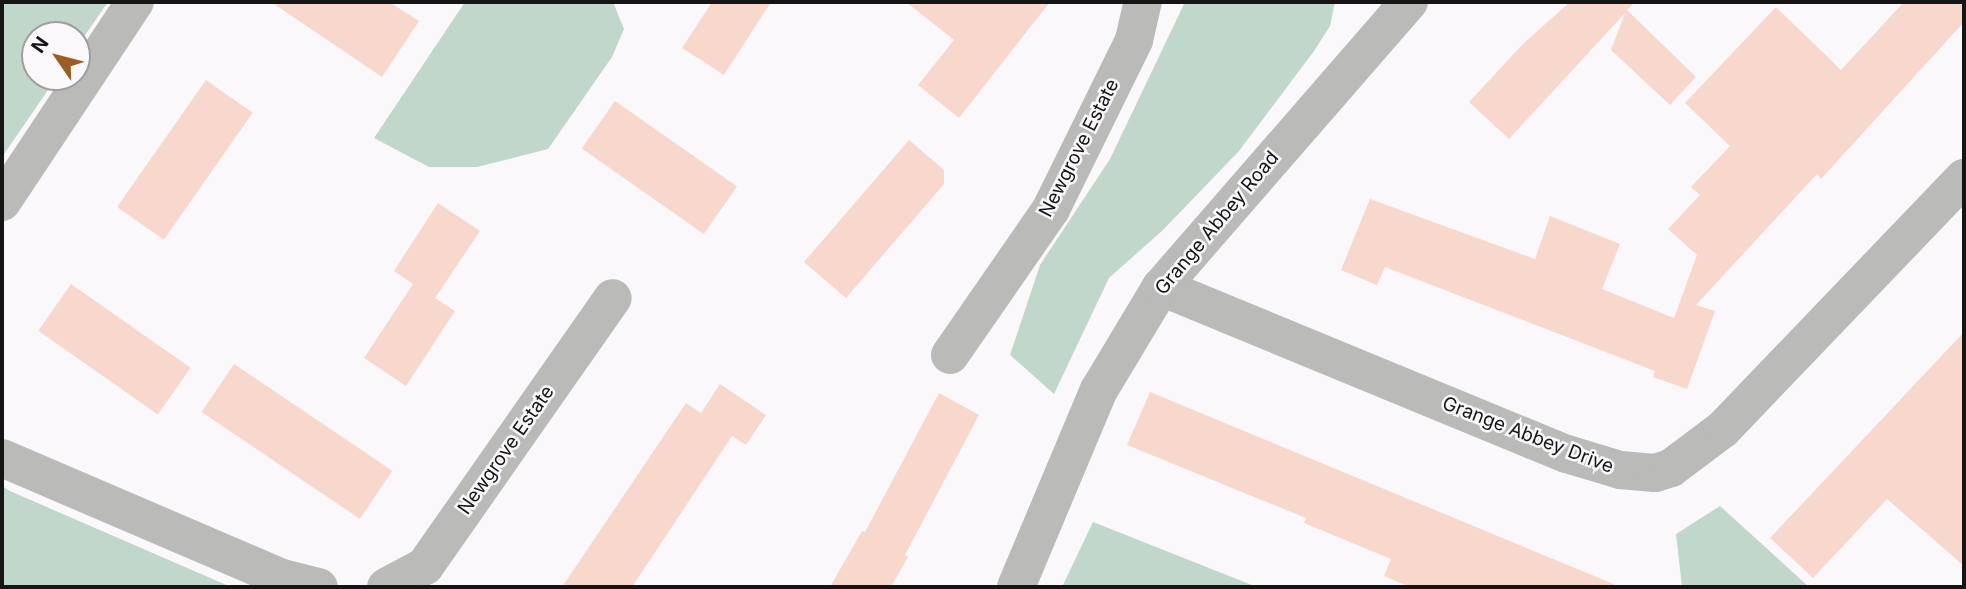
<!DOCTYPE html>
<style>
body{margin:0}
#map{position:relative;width:1966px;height:589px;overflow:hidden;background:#faf8fb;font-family:Inter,sans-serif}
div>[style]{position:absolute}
.green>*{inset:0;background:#c2d7cb}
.building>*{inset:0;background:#f8d7cd;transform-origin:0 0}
.minor>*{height:38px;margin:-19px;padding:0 19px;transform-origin:19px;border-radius:19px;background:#babab8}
span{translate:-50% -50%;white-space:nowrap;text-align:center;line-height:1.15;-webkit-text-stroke:5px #faf8fb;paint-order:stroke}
.street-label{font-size:19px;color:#161516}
.frame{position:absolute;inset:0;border:4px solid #161516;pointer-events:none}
.north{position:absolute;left:21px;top:21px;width:70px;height:70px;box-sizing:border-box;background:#faf8fb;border:2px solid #9f9d9f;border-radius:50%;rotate:305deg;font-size:19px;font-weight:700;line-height:28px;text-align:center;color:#161516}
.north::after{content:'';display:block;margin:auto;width:24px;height:32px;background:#9c5d24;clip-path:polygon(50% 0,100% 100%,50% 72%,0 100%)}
</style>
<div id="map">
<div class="green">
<i style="clip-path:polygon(2px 2px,108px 2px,77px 47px,77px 35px,35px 35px,35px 77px,57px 77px,2px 157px)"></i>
<i style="clip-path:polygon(465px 2px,613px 2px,624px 29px,612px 57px,548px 149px,477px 167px,429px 167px,374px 138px)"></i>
<i style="clip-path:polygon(1185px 2px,1335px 2px,1330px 26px,1314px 51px,1239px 151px,1163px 230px,1109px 278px,1054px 394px,1010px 355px,1040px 265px,1110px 159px)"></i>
<i style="clip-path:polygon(2px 486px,10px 491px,231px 587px,2px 587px)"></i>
<i style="clip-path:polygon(1720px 506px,1809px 587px,1682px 587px,1676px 534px)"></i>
<i style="clip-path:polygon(1093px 522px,1257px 587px,1062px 587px)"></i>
</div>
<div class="building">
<i style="clip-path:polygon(271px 2px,389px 2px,419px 21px,382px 77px)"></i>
<i style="clip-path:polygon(712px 2px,771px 2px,724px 75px,682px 48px)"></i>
<i style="clip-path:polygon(906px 2px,1050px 2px,959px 118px,918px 85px,954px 40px)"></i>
<i style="clip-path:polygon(1570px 2px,1635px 2px,1627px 10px,1696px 77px,1670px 105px,1611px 50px,1625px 13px,1509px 139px,1469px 102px,1523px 44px)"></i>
<i style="clip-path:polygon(1904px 2px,1964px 2px,1964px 22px,1821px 179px,1817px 174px,1696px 305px,1715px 311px,1687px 389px,1653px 377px,1655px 371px,1385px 267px,1377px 285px,1341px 270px,1370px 199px,1535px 259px,1550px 216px,1620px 244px,1602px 289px,1674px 318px,1697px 255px,1668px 229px,1700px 195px,1691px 187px,1730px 146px,1685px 103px,1776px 7px,1841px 70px)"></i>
<i style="left:206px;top:80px;width:57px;height:155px;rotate:35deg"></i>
<i style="left:615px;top:101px;width:149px;height:58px;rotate:35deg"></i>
<i style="clip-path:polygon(909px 140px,944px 170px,944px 184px,846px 298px,804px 262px)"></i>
<i style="clip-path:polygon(438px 203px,480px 231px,435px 298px,455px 311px,406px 386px,364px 358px,413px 284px,394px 271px)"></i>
<i style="left:71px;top:284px;width:146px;height:57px;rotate:35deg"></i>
<i style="clip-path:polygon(1964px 332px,1964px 566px,1887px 499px,1813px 578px,1770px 538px)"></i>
<i style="left:234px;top:364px;width:191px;height:58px;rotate:34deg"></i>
<i style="clip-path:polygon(720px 384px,766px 415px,746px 445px,732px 436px,632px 587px,562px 587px,686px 403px,701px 413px)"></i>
<i style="clip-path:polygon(1150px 392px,1616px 585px,1616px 587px,1410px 587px,1384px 576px,1391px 559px,1304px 523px,1306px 518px,1127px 445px)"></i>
<i style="clip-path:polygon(939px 393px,979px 415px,905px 555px,908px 557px,891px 587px,830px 587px,862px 531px,865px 532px)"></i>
</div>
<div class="minor">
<i style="left:2px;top:202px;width:240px;rotate:-56.4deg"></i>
<i style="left:1161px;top:287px;width:439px;rotate:22.4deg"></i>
<i style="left:1567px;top:454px;width:55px;rotate:16.8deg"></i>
<i style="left:1620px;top:470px;width:35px;rotate:5deg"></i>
<i style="left:1655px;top:473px;width:17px;rotate:-17deg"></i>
<i style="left:1671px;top:468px;width:65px;rotate:-36.9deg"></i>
<i style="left:1723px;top:429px;width:348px;rotate:-46.2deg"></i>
<i style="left:950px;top:355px;width:178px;rotate:-55.3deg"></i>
<i style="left:1051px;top:209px;width:188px;rotate:-63.8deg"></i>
<i style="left:1134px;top:40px;width:39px;rotate:-77deg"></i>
<i style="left:2px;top:458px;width:305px;rotate:23.2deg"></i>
<i style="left:282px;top:578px;width:38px;rotate:14deg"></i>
<i style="left:386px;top:587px;width:44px;rotate:-28.3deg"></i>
<i style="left:425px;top:566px;width:327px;rotate:-55deg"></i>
<i style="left:1016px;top:587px;width:214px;rotate:-67.2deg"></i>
<i style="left:1099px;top:390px;width:120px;rotate:-59deg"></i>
<i style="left:1161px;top:287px;width:378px;rotate:-49deg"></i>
</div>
<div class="street-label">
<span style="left:1079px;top:148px;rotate:-63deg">Newgrove Estate</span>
<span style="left:1217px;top:223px;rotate:-50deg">Grange Abbey Road</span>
<span style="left:1528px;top:435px;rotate:21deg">Grange Abbey Drive</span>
<span style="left:506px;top:450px;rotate:-55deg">Newgrove Estate</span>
</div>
<div class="frame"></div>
<div class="north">N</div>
</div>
